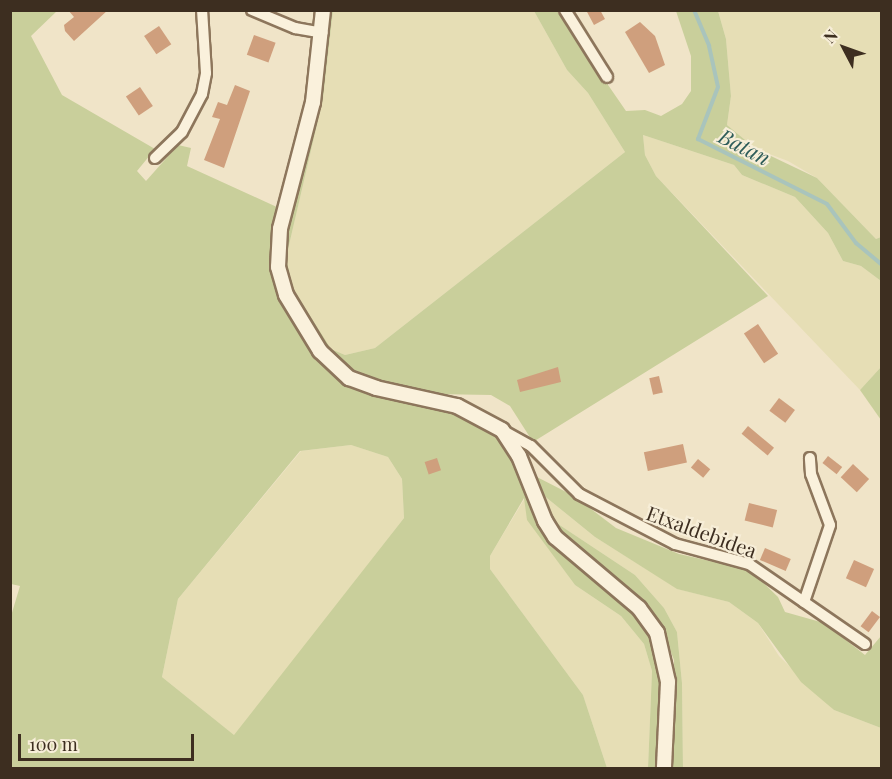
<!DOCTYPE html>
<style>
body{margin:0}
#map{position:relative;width:892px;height:779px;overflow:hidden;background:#f0e4c8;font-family:"Playfair Display",serif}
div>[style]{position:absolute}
.farmland>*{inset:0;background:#e6deb5}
.green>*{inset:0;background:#c9cf9b}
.stream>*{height:4px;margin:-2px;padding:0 2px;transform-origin:2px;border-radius:2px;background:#a9c4bc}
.building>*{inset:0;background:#cf9f7d;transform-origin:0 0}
.roads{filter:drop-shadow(2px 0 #8d765c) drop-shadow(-2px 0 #8d765c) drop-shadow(0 2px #8d765c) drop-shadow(0 -2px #8d765c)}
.minor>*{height:10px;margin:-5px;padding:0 5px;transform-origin:5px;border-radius:5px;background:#faf1dc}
.tertiary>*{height:14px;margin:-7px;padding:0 7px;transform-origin:7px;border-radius:7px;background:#faf1dc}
span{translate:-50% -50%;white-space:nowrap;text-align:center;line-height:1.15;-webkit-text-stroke:4.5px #f7eed8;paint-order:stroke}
.street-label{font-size:20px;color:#3d2e20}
.water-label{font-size:21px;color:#2f5d5a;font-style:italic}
.frame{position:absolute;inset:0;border:12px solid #3d2e20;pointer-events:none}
.north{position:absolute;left:814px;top:18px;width:60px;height:60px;-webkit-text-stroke:4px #f7eed8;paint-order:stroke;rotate:311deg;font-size:16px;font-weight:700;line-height:24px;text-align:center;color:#3d2e20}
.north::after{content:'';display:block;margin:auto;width:21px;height:27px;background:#3d2e20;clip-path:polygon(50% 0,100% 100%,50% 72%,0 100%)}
.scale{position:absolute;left:18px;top:734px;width:176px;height:27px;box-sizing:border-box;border:3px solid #3d2e20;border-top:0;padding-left:8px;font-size:18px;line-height:21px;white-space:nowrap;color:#3d2e20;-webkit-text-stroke:4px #f7eed8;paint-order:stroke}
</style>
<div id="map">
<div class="farmland">
<i style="clip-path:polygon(333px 11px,534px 11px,567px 70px,588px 93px,625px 152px,375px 348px,345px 355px,331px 349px,309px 319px,293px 289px,286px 258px,323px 99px)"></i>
<i style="clip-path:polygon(718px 11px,881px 11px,881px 237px,876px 239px,817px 178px,788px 161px,756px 149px,727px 125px,731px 96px,726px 39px)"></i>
<i style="clip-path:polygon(643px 135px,734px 165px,742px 175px,795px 197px,828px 233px,843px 261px,861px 266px,881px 281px,881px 367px,860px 390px,656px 176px,645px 155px)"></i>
<i style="clip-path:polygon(351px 445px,388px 457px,402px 479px,404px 518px,235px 736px,162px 677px,178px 599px,301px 451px)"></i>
<i style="clip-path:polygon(537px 490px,595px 537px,678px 589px,729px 602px,758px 623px,779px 656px,834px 710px,881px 728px,881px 768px,683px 768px,682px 683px,677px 632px,664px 608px,635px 575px,549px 518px)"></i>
<i style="clip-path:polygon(525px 498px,557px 560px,575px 585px,621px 616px,644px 644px,652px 671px,648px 768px,607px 768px,583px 695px,490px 569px,490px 556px)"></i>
</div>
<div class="green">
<i style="clip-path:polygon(evenodd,11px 11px,57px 11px,31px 36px,62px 95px,155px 149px,137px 171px,146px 181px,178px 145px,191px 148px,187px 166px,279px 208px,270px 270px,280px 300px,303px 340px,334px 373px,347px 384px,456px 412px,486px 426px,505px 444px,546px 534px,572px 562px,641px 618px,656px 646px,662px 695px,657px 768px,648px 768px,652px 671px,644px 644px,621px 616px,575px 585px,527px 520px,524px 498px,490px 556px,490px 569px,583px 695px,607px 768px,11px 768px,11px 616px,20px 586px,11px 584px,11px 11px,351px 445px,388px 457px,402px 479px,404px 518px,234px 735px,162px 677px,178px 599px,300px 451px,351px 445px)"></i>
<i style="clip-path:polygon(327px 11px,333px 11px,323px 99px,286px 258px,293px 289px,331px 349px,345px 355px,375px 348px,625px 152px,588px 93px,567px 70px,534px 11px,557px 11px,626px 111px,645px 110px,661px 116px,682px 104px,691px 91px,691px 56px,676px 11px,718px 11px,726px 39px,731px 96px,727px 125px,756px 149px,817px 178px,876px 239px,881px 237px,881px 281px,861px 266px,843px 261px,828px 233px,795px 197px,742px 175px,734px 165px,643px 135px,645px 155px,656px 176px,768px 296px,533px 442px,510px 406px,491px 395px,434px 394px,356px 374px,337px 363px,315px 337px,288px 289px,282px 260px,283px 234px)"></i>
<i style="clip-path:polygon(881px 367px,881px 420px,860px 390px)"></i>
<i style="clip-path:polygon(533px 475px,574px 496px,616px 528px,679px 554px,750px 570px,778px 597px,785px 612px,824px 623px,865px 655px,881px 636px,881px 728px,834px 710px,801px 682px,758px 623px,729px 602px,677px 589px,595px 537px,537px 490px)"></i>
<i style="clip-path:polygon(549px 518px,635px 575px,664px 608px,677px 632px,682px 683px,683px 768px,669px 768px,674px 660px,660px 624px,644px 604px,558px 531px)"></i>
</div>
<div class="stream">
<i style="left:694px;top:10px;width:39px;rotate:67deg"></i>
<i style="left:709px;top:46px;width:42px;rotate:77.6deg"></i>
<i style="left:718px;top:87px;width:56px;rotate:111deg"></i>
<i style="left:698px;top:139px;width:144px;rotate:26.7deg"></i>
<i style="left:827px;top:204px;width:49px;rotate:53.4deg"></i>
<i style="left:856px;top:243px;width:34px;rotate:40deg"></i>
</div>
<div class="building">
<i style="clip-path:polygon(68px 10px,108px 10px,74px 41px,65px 31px,64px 25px,74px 17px)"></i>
<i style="clip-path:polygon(586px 10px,600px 10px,605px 19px,594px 25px)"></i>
<i style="clip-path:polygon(640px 22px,655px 36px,665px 65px,649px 73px,625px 32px)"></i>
<i style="left:159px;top:26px;width:22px;height:18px;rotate:56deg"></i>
<i style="left:254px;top:35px;width:23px;height:21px;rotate:20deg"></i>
<i style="clip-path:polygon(235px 85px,250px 91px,224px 168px,204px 160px,220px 119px,212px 117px,218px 102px,227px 105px)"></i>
<i style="left:140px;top:87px;width:23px;height:17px;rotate:56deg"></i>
<i style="left:758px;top:324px;width:36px;height:17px;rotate:56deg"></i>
<i style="clip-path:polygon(558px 367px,561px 382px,520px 392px,517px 380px)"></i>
<i style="left:659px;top:376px;width:17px;height:10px;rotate:77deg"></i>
<i style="left:779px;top:398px;width:20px;height:16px;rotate:37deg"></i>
<i style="left:748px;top:426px;width:34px;height:10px;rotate:40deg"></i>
<i style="left:683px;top:444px;width:19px;height:40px;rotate:78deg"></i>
<i style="left:828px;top:456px;width:18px;height:9px;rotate:38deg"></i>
<i style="left:437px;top:458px;width:13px;height:13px;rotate:72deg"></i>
<i style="left:698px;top:459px;width:16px;height:11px;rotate:40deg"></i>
<i style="left:853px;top:464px;width:22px;height:18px;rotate:43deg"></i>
<i style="left:749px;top:503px;width:29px;height:18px;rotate:14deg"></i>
<i style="left:765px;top:548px;width:28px;height:13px;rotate:23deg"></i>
<i style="left:854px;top:560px;width:22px;height:20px;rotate:24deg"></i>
<i style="left:872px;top:611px;width:10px;height:19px;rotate:37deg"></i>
</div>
<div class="roads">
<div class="minor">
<i style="left:252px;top:10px;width:47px;rotate:22.7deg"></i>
<i style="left:295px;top:28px;width:28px;rotate:10deg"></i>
<i style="left:565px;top:10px;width:79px;rotate:57.9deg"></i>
<i style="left:155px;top:158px;width:37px;rotate:-44deg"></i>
<i style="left:182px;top:132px;width:43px;rotate:-62.2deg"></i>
<i style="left:202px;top:94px;width:21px;rotate:-79deg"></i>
<i style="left:206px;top:73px;width:63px;rotate:-93.6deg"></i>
<i style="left:502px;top:430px;width:33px;rotate:29deg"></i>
<i style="left:531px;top:446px;width:68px;rotate:45deg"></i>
<i style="left:579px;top:494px;width:108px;rotate:27.5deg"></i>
<i style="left:675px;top:544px;width:77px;rotate:15.1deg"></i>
<i style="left:749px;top:564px;width:141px;rotate:34.6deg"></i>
<i style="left:804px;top:602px;width:81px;rotate:-71.3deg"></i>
<i style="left:830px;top:525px;width:54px;rotate:-110.4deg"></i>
<i style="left:811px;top:474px;width:16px;rotate:-94deg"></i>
</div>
<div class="tertiary">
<i style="left:323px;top:10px;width:93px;rotate:96.2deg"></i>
<i style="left:313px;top:102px;width:131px;rotate:104.6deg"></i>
<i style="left:280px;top:229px;width:38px;rotate:93deg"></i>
<i style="left:278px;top:267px;width:29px;rotate:74deg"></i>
<i style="left:286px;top:295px;width:66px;rotate:58.7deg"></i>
<i style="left:320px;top:351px;width:40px;rotate:43deg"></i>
<i style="left:349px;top:378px;width:29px;rotate:20deg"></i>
<i style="left:376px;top:388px;width:83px;rotate:12.5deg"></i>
<i style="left:457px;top:406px;width:51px;rotate:28.1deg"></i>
<i style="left:502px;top:430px;width:31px;rotate:57deg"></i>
<i style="left:519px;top:456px;width:70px;rotate:68.2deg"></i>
<i style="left:545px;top:521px;width:19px;rotate:58deg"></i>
<i style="left:555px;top:537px;width:110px;rotate:40.2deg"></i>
<i style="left:639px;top:608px;width:31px;rotate:54deg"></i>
<i style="left:657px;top:633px;width:50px;rotate:77.3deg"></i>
<i style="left:668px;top:682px;width:86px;rotate:92.7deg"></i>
</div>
</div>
<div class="street-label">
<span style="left:702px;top:531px;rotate:20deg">Etxaldebidea</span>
</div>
<div class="water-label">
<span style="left:745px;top:146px;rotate:27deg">Batan</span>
</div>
<div class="frame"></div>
<div class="north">N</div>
<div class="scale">100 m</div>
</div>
